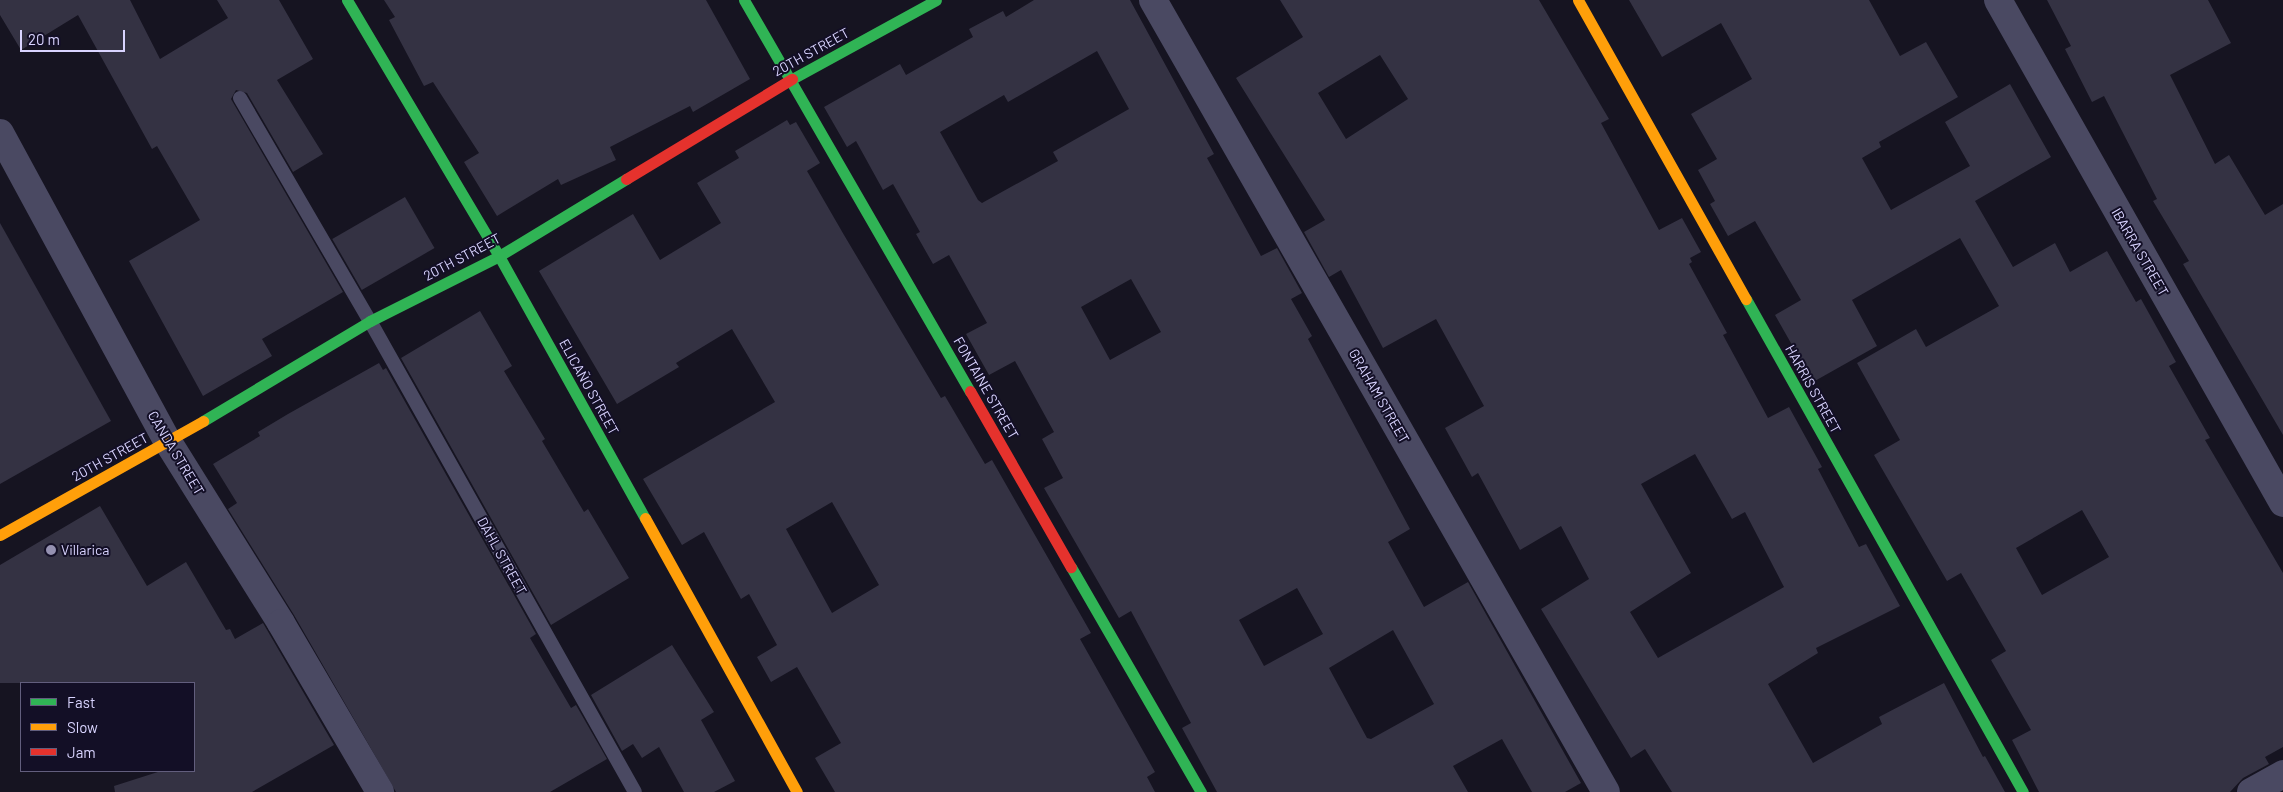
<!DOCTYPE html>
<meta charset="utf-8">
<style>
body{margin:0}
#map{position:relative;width:2283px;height:792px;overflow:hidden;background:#161421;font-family:Barlow,sans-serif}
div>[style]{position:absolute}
.building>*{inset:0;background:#343243;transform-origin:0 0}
.lane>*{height:14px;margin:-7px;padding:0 7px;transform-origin:7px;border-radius:7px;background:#4a4962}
.street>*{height:28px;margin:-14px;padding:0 14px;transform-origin:14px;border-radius:14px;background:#4a4962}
.fast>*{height:11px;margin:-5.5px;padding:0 5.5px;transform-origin:5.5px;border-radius:5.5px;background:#30b455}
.slow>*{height:11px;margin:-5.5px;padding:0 5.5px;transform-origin:5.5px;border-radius:5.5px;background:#ff9f0a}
.jam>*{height:11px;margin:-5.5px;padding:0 5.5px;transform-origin:5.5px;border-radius:5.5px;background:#e5322d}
.dots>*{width:14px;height:14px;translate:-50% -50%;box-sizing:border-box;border:2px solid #130f26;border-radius:50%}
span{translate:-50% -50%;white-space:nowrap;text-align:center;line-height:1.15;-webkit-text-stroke:4px #130f26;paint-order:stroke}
.street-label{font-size:14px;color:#d9d4ff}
.poi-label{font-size:14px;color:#d9d4ff}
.left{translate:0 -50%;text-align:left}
.legend{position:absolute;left:20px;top:682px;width:175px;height:90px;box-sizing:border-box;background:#130f26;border:1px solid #625e7d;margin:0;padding:6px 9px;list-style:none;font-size:15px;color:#d9d4ff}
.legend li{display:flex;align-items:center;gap:10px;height:25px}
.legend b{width:25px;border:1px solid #625e7d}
.scale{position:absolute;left:20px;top:30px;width:105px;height:22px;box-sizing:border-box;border:2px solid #d9d4ff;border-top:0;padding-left:6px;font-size:15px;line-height:18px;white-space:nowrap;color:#d9d4ff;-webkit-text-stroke:4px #130f26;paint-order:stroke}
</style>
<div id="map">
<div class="building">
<i style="clip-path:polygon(0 0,130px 0,160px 59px,228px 18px,217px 0,279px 0,313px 59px,277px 80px,323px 154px,293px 172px,247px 93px,236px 90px,231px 99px,343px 292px,262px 339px,272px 356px,203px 396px,129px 261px,200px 220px,157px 146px,152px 149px,78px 15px,21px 50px,0 15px)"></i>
<i style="clip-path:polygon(384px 0,706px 0,750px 79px,693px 112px,690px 106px,610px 147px,616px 160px,561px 185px,558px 179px,497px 216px,464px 162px,479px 153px,433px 82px,424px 86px,389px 20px,395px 17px)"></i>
<i style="clip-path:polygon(evenodd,1034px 0,1130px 0,1214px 154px,1207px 158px,1261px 256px,1277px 248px,1302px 293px,1291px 299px,1312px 336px,1308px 339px,1410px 529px,1388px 542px,1424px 607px,1468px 582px,1581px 783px,1565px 792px,1532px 792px,1502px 739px,1453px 766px,1468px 792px,1217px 792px,1182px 728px,1191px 723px,1131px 611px,1119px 618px,1044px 488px,1063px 478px,1042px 439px,1054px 432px,1015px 361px,989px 375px,966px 334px,987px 323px,949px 255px,933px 264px,916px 234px,920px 232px,893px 184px,883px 190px,856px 141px,847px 147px,824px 107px,900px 64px,906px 75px,973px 37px,969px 29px,1003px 11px,1006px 17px,1034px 0,1097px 51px,1129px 109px,1053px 152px,1058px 161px,982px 203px,978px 200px,940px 132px,1004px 95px,1008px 102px,1097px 51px,1034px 0,1131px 279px,1161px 332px,1110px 360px,1081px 307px,1131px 279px,1034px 0,1297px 588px,1323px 634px,1264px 666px,1239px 620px,1297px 588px,1034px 0,1393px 630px,1434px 704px,1371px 739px,1367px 738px,1329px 668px,1393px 630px)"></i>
<i style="clip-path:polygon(evenodd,1280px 0,1539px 0,1609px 119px,1601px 123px,1659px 230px,1682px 218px,1701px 252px,1690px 258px,1692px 262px,1689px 264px,1727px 333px,1723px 335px,1768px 418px,1789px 407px,1822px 467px,1818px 469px,1859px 547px,1866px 544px,1900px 606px,1816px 648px,1818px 653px,1768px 684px,1813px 763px,1882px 724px,1879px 717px,1944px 683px,1983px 757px,1985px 756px,2005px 792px,1672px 792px,1645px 749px,1631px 758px,1541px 609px,1589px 579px,1561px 526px,1520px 550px,1478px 473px,1472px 477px,1445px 428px,1484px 406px,1436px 319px,1383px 348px,1341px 270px,1329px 277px,1304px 232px,1325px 220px,1236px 78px,1303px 37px,1280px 0,1380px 55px,1408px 99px,1346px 139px,1318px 93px,1380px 55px,1280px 0,1695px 454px,1732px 519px,1745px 512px,1784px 587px,1658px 658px,1630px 612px,1691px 573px,1641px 484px,1695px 454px)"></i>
<i style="clip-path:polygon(evenodd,1629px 0,1869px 0,1900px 56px,1926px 42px,1958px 97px,1879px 142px,1881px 147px,1862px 158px,1891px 210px,1970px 166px,1945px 122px,2010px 84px,2051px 157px,1975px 201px,2013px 267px,2055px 243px,2070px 272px,2107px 251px,2136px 302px,2141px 299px,2176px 362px,2169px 366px,2210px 438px,2205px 440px,2283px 573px,2283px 747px,2265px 757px,2269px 764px,2243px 778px,2230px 792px,2039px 792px,2012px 740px,2031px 730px,1991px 660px,2006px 651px,1961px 573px,1947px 581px,1874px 455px,1900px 440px,1857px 363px,1916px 329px,1926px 347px,1999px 306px,1960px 238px,1852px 300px,1877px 346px,1813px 382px,1775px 315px,1801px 300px,1755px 221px,1728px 236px,1710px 204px,1715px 201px,1698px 170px,1717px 159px,1691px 114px,1752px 79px,1721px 23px,1662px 57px,1629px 0,2082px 510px,2109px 557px,2042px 595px,2016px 548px,2082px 510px)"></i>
<i style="clip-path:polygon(2047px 0,2208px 0,2231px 43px,2170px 75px,2215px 164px,2229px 155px,2265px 215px,2283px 204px,2283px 435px,2183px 264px,2189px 261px,2153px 201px,2157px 199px,2104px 96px,2092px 102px,2065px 49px,2071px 46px)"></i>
<i style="clip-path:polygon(evenodd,787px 120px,790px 125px,796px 122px,820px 163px,807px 171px,844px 235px,941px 398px,945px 396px,985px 464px,992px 460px,1091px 633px,1080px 639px,1155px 772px,1147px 777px,1155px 792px,835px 792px,815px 758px,841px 743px,797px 667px,771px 682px,757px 657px,777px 645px,749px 594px,741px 599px,704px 532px,682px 545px,643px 479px,775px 402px,732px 329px,676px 363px,679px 367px,617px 404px,539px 271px,633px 214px,660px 260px,721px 223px,697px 183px,739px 158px,735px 151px,787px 120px,832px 502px,879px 585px,832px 613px,786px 529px,832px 502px)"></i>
<i style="left:405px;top:197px;width:59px;height:84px;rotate:60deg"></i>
<i style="clip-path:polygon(0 223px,111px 421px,0 484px)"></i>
<i style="clip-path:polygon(480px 311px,512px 366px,504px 371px,545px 439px,542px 441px,584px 512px,588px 509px,629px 578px,551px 625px,401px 358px)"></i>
<i style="clip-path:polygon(379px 363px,383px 370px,386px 368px,536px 634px,530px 638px,571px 708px,576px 705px,607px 759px,550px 792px,396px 792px,294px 615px,228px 509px,237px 503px,213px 464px,260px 436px,258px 432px,288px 414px)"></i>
<i style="clip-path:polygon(100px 506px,147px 586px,186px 562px,226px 630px,230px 629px,235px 639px,263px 623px,334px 745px,252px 792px,115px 792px,114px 786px,161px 771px,194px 771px,194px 683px,0 683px,0 565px)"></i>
<i style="clip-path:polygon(672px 645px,714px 712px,701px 720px,735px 781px,714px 792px,684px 792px,659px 747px,642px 758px,633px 744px,622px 751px,591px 695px)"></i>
</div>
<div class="lane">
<i style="left:240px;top:98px;width:258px;rotate:59.8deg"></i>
<i style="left:370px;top:321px;width:540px;rotate:60.64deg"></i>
</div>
<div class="street">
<i style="left:1153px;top:0;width:912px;rotate:60.23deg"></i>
<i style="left:1998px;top:0;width:578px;rotate:60.46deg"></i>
<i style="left:0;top:133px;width:352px;rotate:61.5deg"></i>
<i style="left:168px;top:442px;width:213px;rotate:58deg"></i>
<i style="left:281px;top:623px;width:196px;rotate:59.6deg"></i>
<i style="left:2251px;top:792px;width:37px;rotate:-29deg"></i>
</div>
<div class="fast">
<i style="left:347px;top:0;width:298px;rotate:59.3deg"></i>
<i style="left:499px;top:256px;width:300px;rotate:60.9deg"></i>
<i style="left:744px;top:0;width:452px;rotate:60deg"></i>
<i style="left:792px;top:79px;width:164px;rotate:-28.7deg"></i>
<i style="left:1746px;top:299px;width:565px;rotate:60.67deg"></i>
<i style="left:203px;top:421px;width:195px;rotate:-30.9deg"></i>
<i style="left:370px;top:321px;width:144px;rotate:-26.7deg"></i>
<i style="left:499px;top:256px;width:149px;rotate:-31.2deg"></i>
<i style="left:1071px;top:567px;width:260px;rotate:60deg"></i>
</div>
<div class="slow">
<i style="left:1578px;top:0;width:343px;rotate:60.7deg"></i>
<i style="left:645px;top:518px;width:313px;rotate:61deg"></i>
<i style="left:0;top:535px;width:233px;rotate:-29.3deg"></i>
</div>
<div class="jam">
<i style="left:626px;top:179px;width:194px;rotate:-31.1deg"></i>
<i style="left:970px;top:391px;width:203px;rotate:60.2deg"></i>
</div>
<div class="dots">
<i style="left:51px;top:550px;background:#9591b1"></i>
</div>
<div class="street-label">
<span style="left:811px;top:52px;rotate:-29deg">20TH STREET</span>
<span style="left:2140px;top:252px;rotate:60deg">IBARRA STREET</span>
<span style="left:462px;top:257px;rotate:-28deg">20TH STREET</span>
<span style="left:589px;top:387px;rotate:61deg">ELICAÑO STREET</span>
<span style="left:986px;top:388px;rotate:60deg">FONTAINE STREET</span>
<span style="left:1813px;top:389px;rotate:61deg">HARRIS STREET</span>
<span style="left:1379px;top:396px;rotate:60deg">GRAHAM STREET</span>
<span style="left:176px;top:453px;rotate:59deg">CANDA STREET</span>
<span style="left:110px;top:457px;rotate:-29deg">20TH STREET</span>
<span style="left:502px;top:556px;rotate:61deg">DAHL STREET</span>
</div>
<div class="poi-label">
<span class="left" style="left:61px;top:550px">Villarica</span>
</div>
<ul class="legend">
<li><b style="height:6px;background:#30b455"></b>Fast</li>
<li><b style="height:6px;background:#ff9f0a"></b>Slow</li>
<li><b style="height:6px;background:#e5322d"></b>Jam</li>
</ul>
<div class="scale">20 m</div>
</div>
